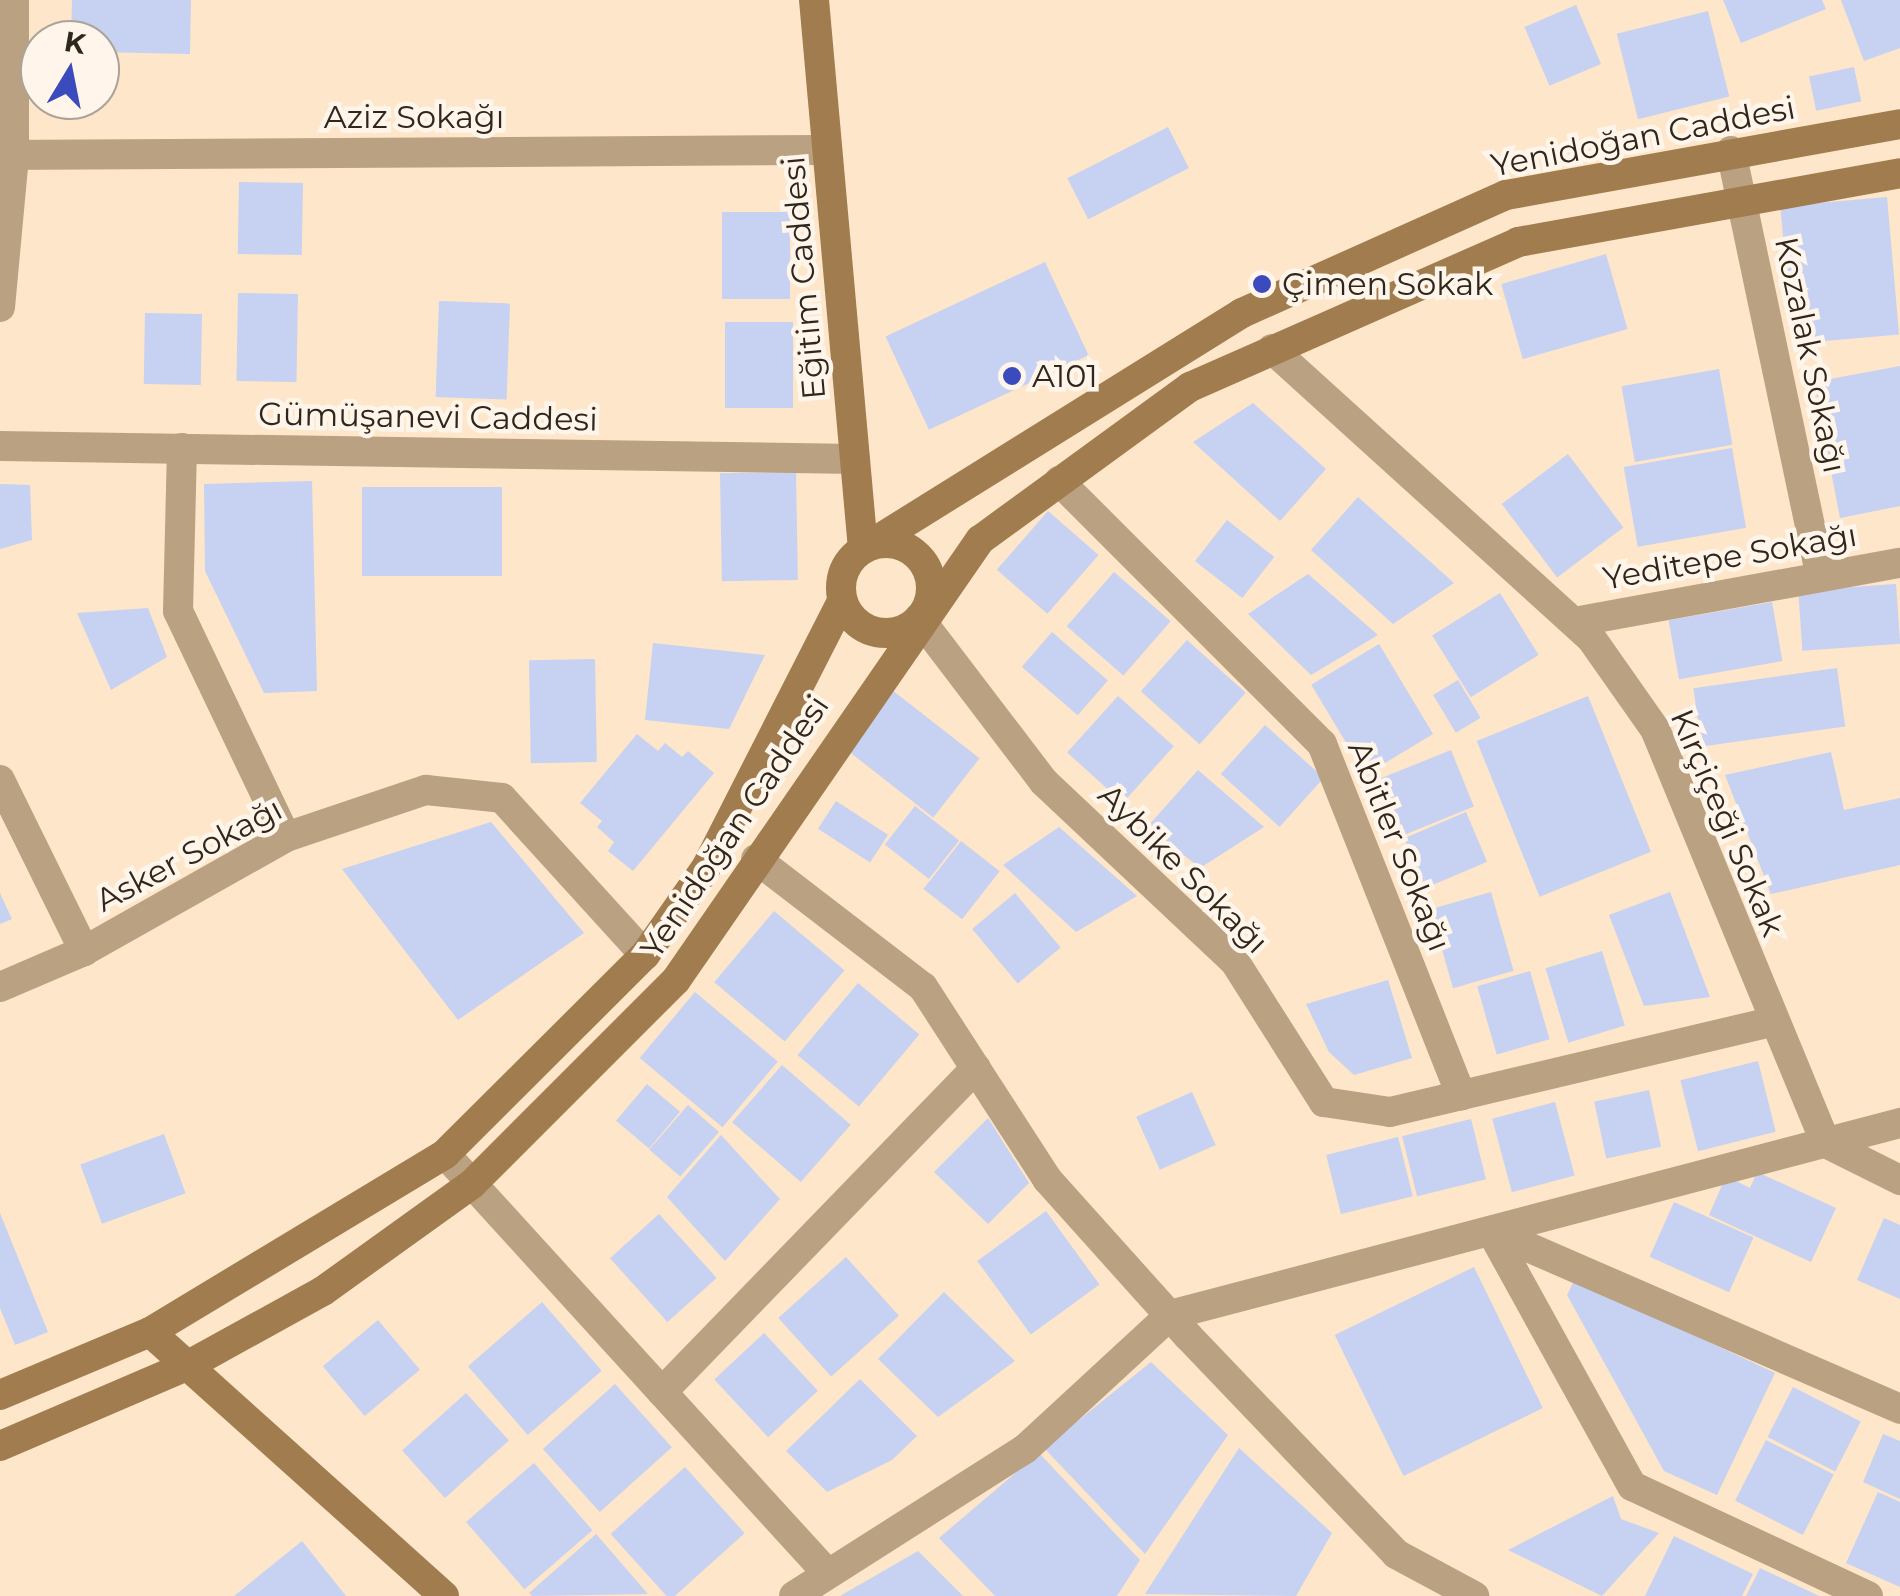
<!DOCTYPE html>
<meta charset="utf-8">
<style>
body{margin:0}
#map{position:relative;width:1900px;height:1596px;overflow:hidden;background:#fde6c9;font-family:Montserrat,sans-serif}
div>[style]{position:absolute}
.building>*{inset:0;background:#c7d1f1;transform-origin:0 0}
.street>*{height:30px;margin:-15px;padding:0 15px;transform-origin:15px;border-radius:15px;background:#b9a182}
.secondary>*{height:30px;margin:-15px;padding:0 15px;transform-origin:15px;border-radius:15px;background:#a17c4e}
.secondary>.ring{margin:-15px;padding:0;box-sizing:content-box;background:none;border:30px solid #a17c4e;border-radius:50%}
.dots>*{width:28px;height:28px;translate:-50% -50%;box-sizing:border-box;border:5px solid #fff5ea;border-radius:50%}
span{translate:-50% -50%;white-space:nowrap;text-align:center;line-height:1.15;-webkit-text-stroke:9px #fff5ea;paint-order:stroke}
.street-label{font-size:32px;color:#30271c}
.poi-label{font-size:32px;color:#30271c}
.left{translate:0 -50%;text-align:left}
.north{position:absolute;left:20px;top:20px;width:100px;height:100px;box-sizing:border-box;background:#fff5ea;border:2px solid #aca398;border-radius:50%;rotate:10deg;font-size:28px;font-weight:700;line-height:40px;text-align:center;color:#30271c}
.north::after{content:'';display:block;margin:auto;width:35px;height:45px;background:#3b4abd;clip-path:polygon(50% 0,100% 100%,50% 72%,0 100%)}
</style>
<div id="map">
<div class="building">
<i style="clip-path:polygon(72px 0,191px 0,190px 54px,100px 52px,100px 40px,71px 40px)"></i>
<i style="clip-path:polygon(1723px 0,1822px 0,1826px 9px,1741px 43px)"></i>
<i style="clip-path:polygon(1841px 0,1900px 0,1900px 48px,1864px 61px)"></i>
<i style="left:1576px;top:5px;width:64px;height:56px;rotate:67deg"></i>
<i style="left:1708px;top:11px;width:88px;height:94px;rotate:76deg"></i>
<i style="left:1854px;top:67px;width:35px;height:46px;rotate:78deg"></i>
<i style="left:1168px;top:127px;width:46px;height:113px;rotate:63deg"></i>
<i style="left:239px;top:182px;width:64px;height:72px;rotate:1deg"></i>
<i style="left:1887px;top:197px;width:138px;height:107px;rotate:85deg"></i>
<i style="left:790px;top:212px;width:87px;height:68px;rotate:90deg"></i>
<i style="left:1606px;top:254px;width:78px;height:109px;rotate:74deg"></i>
<i style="left:1045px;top:262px;width:103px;height:176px;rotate:65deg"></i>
<i style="left:238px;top:293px;width:60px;height:88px;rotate:1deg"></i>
<i style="left:439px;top:301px;width:71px;height:96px;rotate:2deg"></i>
<i style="left:145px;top:313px;width:57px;height:71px;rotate:1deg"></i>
<i style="left:725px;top:322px;width:68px;height:86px"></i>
<i style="clip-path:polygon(1900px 366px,1900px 506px,1840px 518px,1814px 382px)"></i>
<i style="left:1719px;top:369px;width:77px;height:99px;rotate:80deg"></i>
<i style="clip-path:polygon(1253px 403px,1326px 469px,1280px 521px,1193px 442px)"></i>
<i style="left:1732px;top:448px;width:81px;height:110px;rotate:80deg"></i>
<i style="left:1568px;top:454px;width:92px;height:83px;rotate:53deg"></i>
<i style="left:796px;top:472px;width:108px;height:76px;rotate:89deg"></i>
<i style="clip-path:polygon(312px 481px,317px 691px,264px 693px,205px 571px,204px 484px)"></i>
<i style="clip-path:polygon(0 484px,30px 485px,32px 540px,0 549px)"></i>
<i style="left:362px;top:487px;width:140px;height:89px"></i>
<i style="clip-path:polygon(1358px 497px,1454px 583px,1393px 624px,1311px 550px)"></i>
<i style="left:1048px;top:511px;width:67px;height:78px;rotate:41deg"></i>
<i style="left:1227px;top:520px;width:60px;height:52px;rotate:38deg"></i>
<i style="left:1114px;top:572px;width:75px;height:72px;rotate:41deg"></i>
<i style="clip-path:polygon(1308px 574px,1378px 635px,1311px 675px,1248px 614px)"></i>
<i style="left:1896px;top:584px;width:60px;height:98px;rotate:86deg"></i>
<i style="left:1500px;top:593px;width:73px;height:80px;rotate:58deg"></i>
<i style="left:1772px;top:602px;width:60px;height:105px;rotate:80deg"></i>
<i style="clip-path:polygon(148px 608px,167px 657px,111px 690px,77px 613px)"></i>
<i style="left:1052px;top:632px;width:74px;height:46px;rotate:41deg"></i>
<i style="left:1187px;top:640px;width:79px;height:69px;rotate:42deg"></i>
<i style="clip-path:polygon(653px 643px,765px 655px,729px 729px,645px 720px)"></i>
<i style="left:1379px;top:644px;width:105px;height:79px;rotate:59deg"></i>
<i style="left:595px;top:659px;width:103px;height:66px;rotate:89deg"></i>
<i style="left:1837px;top:668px;width:59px;height:145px;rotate:82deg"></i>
<i style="left:1458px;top:680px;width:44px;height:29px;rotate:59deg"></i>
<i style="left:892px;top:690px;width:111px;height:75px;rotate:38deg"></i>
<i style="left:1118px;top:696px;width:75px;height:76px;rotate:42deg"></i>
<i style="left:1588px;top:696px;width:168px;height:120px;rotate:68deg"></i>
<i style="left:1265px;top:725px;width:79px;height:66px;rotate:42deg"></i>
<i style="clip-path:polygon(637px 734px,658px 751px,665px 743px,682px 757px,688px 751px,714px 773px,633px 871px,608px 851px,614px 842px,597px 827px,602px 821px,580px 803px)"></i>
<i style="left:1451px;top:750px;width:61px;height:75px;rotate:68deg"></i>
<i style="clip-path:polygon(1831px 752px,1844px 810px,1900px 798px,1900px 865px,1771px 894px,1725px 775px)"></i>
<i style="clip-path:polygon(1198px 770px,1264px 827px,1200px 868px,1148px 826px)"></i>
<i style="left:836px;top:801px;width:62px;height:33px;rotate:33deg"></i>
<i style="left:915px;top:806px;width:56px;height:49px;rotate:38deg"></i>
<i style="left:1466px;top:812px;width:54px;height:67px;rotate:67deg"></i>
<i style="clip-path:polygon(491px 822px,584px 933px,458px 1020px,342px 869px)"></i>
<i style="clip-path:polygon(1059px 827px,1137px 896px,1076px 932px,1003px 865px)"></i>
<i style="left:961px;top:841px;width:49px;height:61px;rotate:38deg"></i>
<i style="left:1491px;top:892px;width:82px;height:63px;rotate:74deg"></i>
<i style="clip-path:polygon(1670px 892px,1710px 997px,1644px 1006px,1609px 915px)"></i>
<i style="clip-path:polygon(0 893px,12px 919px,0 924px)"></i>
<i style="left:1015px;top:893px;width:71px;height:56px;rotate:50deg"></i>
<i style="left:774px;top:911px;width:92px;height:93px;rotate:40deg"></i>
<i style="left:1602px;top:951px;width:78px;height:59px;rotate:73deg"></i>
<i style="left:1530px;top:971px;width:71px;height:55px;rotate:74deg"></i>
<i style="clip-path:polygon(1388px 980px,1412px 1058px,1354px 1075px,1329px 1052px,1306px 1004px)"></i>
<i style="left:858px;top:983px;width:80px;height:94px;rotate:40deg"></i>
<i style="left:695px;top:992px;width:108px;height:86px;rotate:40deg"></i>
<i style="left:1758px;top:1061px;width:73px;height:80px;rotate:76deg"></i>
<i style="left:782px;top:1065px;width:91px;height:76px;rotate:41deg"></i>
<i style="left:647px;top:1084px;width:43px;height:48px;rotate:40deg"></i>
<i style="left:1649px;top:1090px;width:58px;height:56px;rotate:78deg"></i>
<i style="left:1192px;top:1092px;width:58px;height:61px;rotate:66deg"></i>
<i style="left:1555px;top:1102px;width:76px;height:65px;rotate:75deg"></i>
<i style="left:688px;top:1105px;width:41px;height:59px;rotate:41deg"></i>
<i style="clip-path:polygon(988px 1118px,1029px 1183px,988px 1224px,934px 1172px)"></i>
<i style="left:1471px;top:1119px;width:62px;height:71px;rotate:76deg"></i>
<i style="left:164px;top:1134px;width:63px;height:89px;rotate:70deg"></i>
<i style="clip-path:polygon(721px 1135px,780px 1199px,725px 1261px,667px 1197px)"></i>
<i style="left:1398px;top:1137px;width:61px;height:74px;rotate:76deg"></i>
<i style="clip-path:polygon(1757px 1172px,1836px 1208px,1811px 1262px,1709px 1215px,1726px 1176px,1750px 1188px)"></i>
<i style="left:1674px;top:1202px;width:87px;height:60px;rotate:24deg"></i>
<i style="left:1046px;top:1211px;width:91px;height:85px;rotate:54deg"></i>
<i style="clip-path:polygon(0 1213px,48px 1332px,15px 1345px,0 1308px)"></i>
<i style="left:659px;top:1214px;width:86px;height:66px;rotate:48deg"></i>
<i style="clip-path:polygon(1884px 1218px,1900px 1225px,1900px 1299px,1857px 1280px)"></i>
<i style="left:846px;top:1257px;width:79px;height:91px;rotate:48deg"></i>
<i style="left:1474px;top:1267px;width:157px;height:155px;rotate:64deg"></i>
<i style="clip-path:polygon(1575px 1279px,1775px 1373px,1717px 1495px,1664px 1471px,1567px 1295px)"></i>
<i style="clip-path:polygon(944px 1292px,1015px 1361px,938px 1417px,878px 1359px)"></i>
<i style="left:542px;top:1302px;width:91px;height:98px;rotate:49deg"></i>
<i style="left:378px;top:1320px;width:65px;height:72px;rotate:50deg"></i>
<i style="left:764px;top:1333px;width:79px;height:68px;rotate:47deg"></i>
<i style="clip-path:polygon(1151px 1362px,1228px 1435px,1145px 1554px,1044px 1448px)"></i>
<i style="clip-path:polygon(860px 1379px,917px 1436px,892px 1460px,827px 1492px,786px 1451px)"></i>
<i style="left:615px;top:1384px;width:85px;height:97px;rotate:48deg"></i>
<i style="left:1793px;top:1387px;width:76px;height:56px;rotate:27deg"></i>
<i style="left:466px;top:1393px;width:64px;height:86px;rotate:48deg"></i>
<i style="clip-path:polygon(1883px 1434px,1900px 1441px,1900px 1499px,1863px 1482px)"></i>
<i style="left:1766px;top:1440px;width:76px;height:68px;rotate:27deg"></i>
<i style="clip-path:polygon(1239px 1448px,1332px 1533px,1296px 1596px,1145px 1594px)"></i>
<i style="clip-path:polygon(1039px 1453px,1140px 1560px,1117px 1596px,995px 1596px,939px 1538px)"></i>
<i style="left:534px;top:1463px;width:89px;height:90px;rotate:49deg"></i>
<i style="left:685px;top:1467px;width:89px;height:100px;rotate:48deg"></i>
<i style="clip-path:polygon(1878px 1492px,1900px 1502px,1900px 1587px,1846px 1563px)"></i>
<i style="clip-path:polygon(1613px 1496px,1621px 1519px,1659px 1533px,1602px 1596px,1508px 1550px)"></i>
<i style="clip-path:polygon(596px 1534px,648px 1594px,532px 1596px,529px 1593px)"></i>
<i style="clip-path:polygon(1674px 1536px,1753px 1574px,1742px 1596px,1645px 1596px)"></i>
<i style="clip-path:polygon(302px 1541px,346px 1596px,234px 1596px)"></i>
<i style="clip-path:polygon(918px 1551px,963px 1596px,840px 1596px)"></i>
<i style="clip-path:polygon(1760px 1568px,1819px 1596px,1746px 1596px)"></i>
</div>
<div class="street">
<i style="left:1731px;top:151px;width:431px;rotate:78.1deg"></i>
<i style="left:0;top:155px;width:827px;rotate:-0.35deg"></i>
<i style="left:0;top:307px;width:153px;rotate:-84.7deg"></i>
<i style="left:14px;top:155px;width:155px;rotate:-90deg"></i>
<i style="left:1272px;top:349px;width:430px;rotate:42.2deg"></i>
<i style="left:1591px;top:638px;width:111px;rotate:54.9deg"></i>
<i style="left:1655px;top:729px;width:448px;rotate:67.6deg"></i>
<i style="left:1826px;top:1143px;width:83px;rotate:26.6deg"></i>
<i style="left:0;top:446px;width:855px;rotate:0.87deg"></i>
<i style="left:182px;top:448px;width:163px;rotate:91.4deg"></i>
<i style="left:178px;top:611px;width:250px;rotate:64.5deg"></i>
<i style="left:1059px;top:481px;width:372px;rotate:45deg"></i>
<i style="left:1322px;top:744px;width:378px;rotate:68.4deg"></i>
<i style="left:919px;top:618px;width:206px;rotate:52.7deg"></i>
<i style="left:1044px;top:782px;width:262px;rotate:43.3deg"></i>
<i style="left:1235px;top:962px;width:166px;rotate:57.6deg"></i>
<i style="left:1324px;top:1102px;width:67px;rotate:8.6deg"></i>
<i style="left:1390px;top:1112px;width:391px;rotate:-13.3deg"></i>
<i style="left:1574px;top:622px;width:331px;rotate:-10.3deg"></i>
<i style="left:0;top:780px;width:191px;rotate:63.8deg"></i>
<i style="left:756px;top:859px;width:210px;rotate:37.5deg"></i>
<i style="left:923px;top:987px;width:229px;rotate:57.1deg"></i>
<i style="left:1047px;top:1179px;width:211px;rotate:48.1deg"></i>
<i style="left:1188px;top:1336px;width:301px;rotate:46.3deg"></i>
<i style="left:1396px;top:1554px;width:89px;rotate:28.3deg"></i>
<i style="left:0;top:987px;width:91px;rotate:-23.2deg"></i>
<i style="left:84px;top:951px;width:232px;rotate:-29.4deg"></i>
<i style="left:286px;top:837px;width:148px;rotate:-18.6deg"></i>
<i style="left:426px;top:790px;width:76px;rotate:6deg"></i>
<i style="left:502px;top:798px;width:212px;rotate:47.7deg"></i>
<i style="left:445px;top:1154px;width:568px;rotate:47.64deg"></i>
<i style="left:662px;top:1392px;width:451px;rotate:-45.9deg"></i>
<i style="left:794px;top:1596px;width:274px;rotate:-32.5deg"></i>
<i style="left:1025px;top:1449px;width:197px;rotate:-42.7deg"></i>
<i style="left:1170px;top:1315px;width:755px;rotate:-14.74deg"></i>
<i style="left:1868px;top:1596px;width:260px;rotate:-155deg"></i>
<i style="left:1632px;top:1486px;width:291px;rotate:-118.9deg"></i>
<i style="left:1491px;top:1231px;width:446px;rotate:23.5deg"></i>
</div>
<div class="secondary">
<i style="left:814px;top:0;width:551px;rotate:84.9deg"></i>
<i class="ring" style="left:841px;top:543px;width:60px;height:60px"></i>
<i style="left:863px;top:549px;width:446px;rotate:-31.9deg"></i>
<i style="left:1242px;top:313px;width:289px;rotate:-24.1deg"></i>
<i style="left:1506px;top:195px;width:400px;rotate:-10.2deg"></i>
<i style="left:150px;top:1332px;width:395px;rotate:41.9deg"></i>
<i style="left:0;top:1395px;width:163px;rotate:-22.8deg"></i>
<i style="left:150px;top:1332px;width:345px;rotate:-31.1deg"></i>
<i style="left:445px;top:1154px;width:282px;rotate:-44.9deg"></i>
<i style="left:645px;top:955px;width:106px;rotate:-55deg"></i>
<i style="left:706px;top:868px;width:300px;rotate:-63deg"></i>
<i style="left:0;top:1446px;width:203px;rotate:-23.2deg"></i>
<i style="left:187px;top:1366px;width:155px;rotate:-28.9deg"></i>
<i style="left:323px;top:1291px;width:183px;rotate:-35.7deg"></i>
<i style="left:472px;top:1184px;width:288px;rotate:-45deg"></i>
<i style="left:676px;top:980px;width:535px;rotate:-55.36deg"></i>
<i style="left:980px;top:540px;width:260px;rotate:-36.1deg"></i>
<i style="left:1190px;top:387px;width:359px;rotate:-23.8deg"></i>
<i style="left:1518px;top:242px;width:388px;rotate:-10.2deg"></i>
</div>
<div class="dots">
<i style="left:1262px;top:284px;background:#3b4abd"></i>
<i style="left:1012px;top:376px;background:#3b4abd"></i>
</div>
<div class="street-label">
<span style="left:414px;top:117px">Aziz Sokağı</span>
<span style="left:1643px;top:137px;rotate:-11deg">Yenidoğan Caddesi</span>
<span style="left:804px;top:278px;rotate:-95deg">Eğitim Caddesi</span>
<span style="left:1810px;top:355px;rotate:78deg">Kozalak Sokağı</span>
<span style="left:428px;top:417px;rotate:1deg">Gümüşanevi Caddesi</span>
<span style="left:1730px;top:557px;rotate:-10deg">Yeditepe Sokağı</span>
<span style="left:1727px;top:823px;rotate:67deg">Kırçiçeği Sokak</span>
<span style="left:735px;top:827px;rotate:-56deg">Yenidoğan Caddesi</span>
<span style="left:1399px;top:846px;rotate:68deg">Abitler Sokağı</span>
<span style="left:189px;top:855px;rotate:-28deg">Asker Sokağı</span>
<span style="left:1183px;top:869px;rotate:45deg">Aybike Sokağı</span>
</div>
<div class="poi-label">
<span class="left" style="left:1282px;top:284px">Çimen Sokak</span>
<span class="left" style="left:1032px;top:376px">A101</span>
</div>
<div class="north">K</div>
</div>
